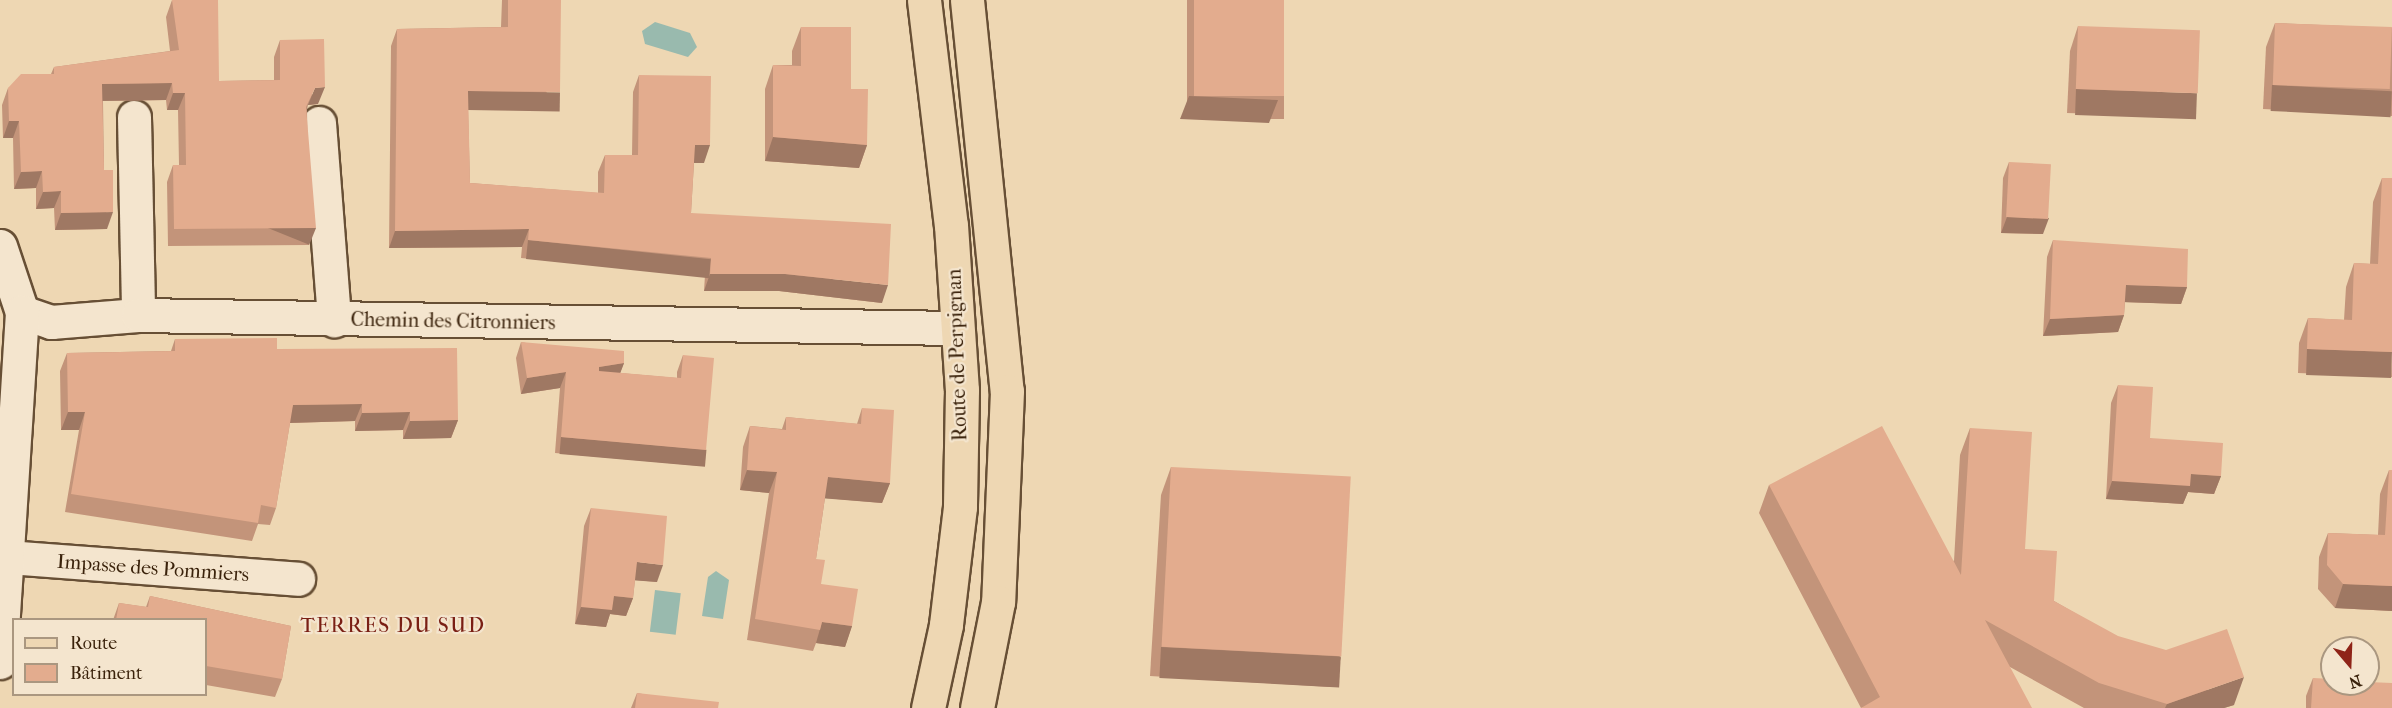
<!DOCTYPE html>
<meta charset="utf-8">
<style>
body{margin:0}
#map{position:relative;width:2392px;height:708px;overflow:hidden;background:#eed7b3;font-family:"IM FELL French Canon",serif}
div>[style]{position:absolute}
.water>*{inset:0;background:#99baae;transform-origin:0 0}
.roads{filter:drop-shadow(2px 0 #674f35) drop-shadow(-2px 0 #674f35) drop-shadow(0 2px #674f35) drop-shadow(0 -2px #674f35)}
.minor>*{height:33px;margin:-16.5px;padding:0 16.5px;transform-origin:16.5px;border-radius:16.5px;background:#f4e5ce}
.major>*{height:33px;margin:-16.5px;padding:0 16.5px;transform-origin:16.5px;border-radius:16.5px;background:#eed7b3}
.wall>*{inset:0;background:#c3947a;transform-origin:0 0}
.shaded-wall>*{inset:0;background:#9f7863;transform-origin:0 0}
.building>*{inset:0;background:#e3ac8e;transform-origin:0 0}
span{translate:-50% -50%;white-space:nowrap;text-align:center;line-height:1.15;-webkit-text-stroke:4.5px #f4e5ce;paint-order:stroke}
.street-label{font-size:20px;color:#3a220b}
.neighbourhood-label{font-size:21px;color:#7a1f14;letter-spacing:1.5px}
.legend{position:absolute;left:12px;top:618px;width:195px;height:78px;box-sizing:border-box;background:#f4e5ce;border:2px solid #aa9780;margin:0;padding:8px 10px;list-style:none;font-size:18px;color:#3a220b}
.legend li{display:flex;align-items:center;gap:12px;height:30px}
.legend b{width:30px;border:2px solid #aa9780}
.north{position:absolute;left:2320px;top:636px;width:60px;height:60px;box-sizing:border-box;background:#f4e5ce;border:2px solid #aa9780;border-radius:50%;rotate:161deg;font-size:16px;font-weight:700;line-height:24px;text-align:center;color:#3a220b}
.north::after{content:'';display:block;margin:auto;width:21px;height:27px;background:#8f2418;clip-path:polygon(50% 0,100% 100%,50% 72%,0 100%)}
</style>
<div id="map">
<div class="water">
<i style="clip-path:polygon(655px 22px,690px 33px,697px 47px,688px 57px,645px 44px,642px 31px)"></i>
<i style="clip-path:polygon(716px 571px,729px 580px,723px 619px,702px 616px,708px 577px)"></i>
<i style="left:655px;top:590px;width:26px;height:42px;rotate:7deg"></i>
</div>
<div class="roads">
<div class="minor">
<i style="left:134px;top:117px;width:198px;rotate:88.8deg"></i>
<i style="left:319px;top:123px;width:198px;rotate:85.6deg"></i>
<i style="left:0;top:246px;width:70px;rotate:71.6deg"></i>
<i style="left:22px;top:312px;width:31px;rotate:19deg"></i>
<i style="left:51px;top:322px;width:87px;rotate:-4.6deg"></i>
<i style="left:138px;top:315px;width:818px;rotate:0.91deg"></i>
<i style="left:8px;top:557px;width:291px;rotate:4.3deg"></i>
<i style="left:0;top:662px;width:351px;rotate:-86.4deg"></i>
</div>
<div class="major">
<i style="left:924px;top:0;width:227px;rotate:83.2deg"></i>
<i style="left:951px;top:225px;width:165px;rotate:86.2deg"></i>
<i style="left:962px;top:390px;width:117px;rotate:91deg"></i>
<i style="left:960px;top:507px;width:119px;rotate:96.8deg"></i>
<i style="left:946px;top:625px;width:85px;rotate:102.2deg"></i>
<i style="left:967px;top:0;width:393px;rotate:84.2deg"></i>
<i style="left:1007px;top:391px;width:211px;rotate:92.4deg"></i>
<i style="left:998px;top:602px;width:108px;rotate:101.2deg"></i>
</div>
</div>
<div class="wall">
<i style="clip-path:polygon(172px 0,219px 81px,274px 80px,274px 57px,280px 40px,318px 104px,308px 105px,307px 109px,309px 245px,168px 246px,167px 182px,173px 165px,179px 165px,178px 110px,167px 110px,166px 100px,103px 101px,104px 170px,107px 229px,55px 230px,54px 208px,36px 209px,36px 188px,14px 189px,13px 138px,3px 138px,2px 105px,8px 88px,51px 74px,54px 67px,170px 51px,166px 17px)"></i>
<i style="clip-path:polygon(502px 0,508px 0,554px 110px,468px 109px,470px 183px,598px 193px,598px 172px,605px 155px,632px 155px,633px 92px,639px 75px,704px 163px,694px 163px,691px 213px,882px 303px,779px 291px,704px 291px,705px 275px,521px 258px,522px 247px,389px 248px,391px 46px,397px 29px,501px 27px)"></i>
<i style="left:1187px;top:0;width:97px;height:119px"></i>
<i style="clip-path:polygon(2275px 23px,2392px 28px,2392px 116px,2263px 109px,2266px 47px)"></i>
<i style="clip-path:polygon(2078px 26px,2188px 117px,2067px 113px,2070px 51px)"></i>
<i style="clip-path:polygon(801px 27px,851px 89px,867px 145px,859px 168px,765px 161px,765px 89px,773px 65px,792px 65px,792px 51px)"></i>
<i style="clip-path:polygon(2009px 162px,2043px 234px,2001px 233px,2003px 178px)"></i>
<i style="clip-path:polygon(2382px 178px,2392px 377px,2298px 373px,2299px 343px,2308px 318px,2344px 320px,2346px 287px,2354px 263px,2370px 264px,2373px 202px)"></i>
<i style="clip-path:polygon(2053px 240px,2187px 287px,2181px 304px,2125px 302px,2124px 315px,2118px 332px,2043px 336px,2047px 257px)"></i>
<i style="clip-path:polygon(175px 339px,277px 349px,458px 420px,451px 438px,403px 439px,403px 430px,355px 431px,355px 421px,290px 423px,276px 508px,270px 525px,258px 524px,252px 541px,65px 512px,79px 430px,61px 430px,60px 371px,67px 353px,171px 351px)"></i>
<i style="clip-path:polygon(521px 342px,624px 363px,620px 373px,677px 378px,677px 372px,683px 355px,706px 450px,701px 466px,555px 453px,560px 388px,521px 394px,516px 358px)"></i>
<i style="clip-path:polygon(2118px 385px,2150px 438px,2221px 476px,2214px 494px,2188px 492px,2183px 504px,2106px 499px,2111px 403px)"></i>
<i style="clip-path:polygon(862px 408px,890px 483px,882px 503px,825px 498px,816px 559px,821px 584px,852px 626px,845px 647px,816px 643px,813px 651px,747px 640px,769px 493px,740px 490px,743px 447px,750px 426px,782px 429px,786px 417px,857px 424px)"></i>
<i style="clip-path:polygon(1970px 428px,2025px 549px,2054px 601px,2234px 705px,2224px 708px,2084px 708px,2010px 667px,1861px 708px,1759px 513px,1769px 485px,1954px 561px,1960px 455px)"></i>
<i style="clip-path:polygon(1171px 467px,1341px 658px,1330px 687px,1150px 676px,1161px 495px)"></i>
<i style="clip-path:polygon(2389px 470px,2392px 611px,2335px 608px,2318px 589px,2319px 557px,2328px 533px,2378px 535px,2380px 494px)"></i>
<i style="clip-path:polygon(591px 508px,657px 582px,635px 580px,633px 598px,626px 616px,610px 614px,606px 627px,575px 624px,584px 526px)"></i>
<i style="clip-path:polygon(150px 596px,291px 626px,282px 679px,275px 697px,206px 685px,206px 620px,113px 620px,119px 603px,146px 607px)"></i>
<i style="clip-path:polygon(2313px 678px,2392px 708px,2306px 708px,2306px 696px)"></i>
<i style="clip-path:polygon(637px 693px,718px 708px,631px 708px)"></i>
</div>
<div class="shaded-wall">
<i style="clip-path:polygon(172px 83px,166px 100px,96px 101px,102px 84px)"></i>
<i style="left:2272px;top:85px;width:120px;height:26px;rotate:3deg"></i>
<i style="clip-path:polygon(325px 87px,318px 104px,308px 105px,300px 124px,315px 88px)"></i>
<i style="left:2076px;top:89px;width:121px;height:26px;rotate:2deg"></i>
<i style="left:468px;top:91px;width:92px;height:19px;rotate:1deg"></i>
<i style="clip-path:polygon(173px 93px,185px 93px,178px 110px,167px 110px)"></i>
<i style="clip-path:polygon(1189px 96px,1278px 100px,1269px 123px,1180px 119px)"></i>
<i style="clip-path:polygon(9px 121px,19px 121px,13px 138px,3px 138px)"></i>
<i style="clip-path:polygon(773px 137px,867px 145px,859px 168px,765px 161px)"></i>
<i style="clip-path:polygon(695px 145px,710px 145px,704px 163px,689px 163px)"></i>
<i style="clip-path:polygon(42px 171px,36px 188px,14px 189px,21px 172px)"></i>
<i style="clip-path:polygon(61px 191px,54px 208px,36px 209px,43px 192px)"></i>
<i style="clip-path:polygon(113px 212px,107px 229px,55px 230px,61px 213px)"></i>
<i style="clip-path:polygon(2007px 217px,2049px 218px,2043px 234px,2001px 233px)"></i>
<i style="left:316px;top:228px;width:18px;height:142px;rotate:112deg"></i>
<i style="clip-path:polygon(529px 229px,522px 247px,389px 248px,395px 231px)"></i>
<i style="left:528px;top:240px;width:184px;height:19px;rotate:6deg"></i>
<i style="clip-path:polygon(710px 274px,785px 274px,888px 285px,882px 303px,779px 291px,704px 291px)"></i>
<i style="clip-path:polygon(2126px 285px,2187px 287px,2181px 304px,2120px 302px)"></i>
<i style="clip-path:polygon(2124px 315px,2118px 332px,2043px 336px,2050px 319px)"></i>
<i style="left:2307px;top:349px;width:85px;height:26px;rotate:2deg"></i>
<i style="clip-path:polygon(624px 363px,618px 379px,593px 383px,599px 367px)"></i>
<i style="clip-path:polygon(566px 372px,560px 388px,521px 394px,527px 378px)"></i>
<i style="clip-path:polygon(362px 404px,355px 421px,287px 423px,293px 405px)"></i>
<i style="clip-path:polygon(68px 412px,85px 412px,79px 430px,61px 430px)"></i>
<i style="clip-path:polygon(410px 412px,403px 430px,355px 431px,362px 413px)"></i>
<i style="clip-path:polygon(458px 420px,451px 438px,403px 439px,410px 421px)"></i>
<i style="left:561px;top:437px;width:146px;height:17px;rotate:5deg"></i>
<i style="clip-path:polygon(747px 470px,777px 472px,769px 493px,740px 490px)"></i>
<i style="clip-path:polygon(2191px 474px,2221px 476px,2214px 494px,2188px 492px,2183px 504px,2106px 499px,2112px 481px)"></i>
<i style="clip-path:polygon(828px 477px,890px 483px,882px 503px,820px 498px)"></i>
<i style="clip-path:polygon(637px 562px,663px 565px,657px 582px,630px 580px)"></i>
<i style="clip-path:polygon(2343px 584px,2392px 586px,2392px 611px,2335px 608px)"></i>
<i style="clip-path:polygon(614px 596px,633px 598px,626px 616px,610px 614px,606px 627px,575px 624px,581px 607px)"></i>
<i style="clip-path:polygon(822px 622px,852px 626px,845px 647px,816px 643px)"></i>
<i style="left:1161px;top:647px;width:180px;height:31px;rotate:3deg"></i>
<i style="clip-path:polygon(2244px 677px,2234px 705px,2224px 708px,2165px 708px,2167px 704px)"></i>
</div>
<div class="building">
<i style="clip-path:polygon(172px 0,218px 0,219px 81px,280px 80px,280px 40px,324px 39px,325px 87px,315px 88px,306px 107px,316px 228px,174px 229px,173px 165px,186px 165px,185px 93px,173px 93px,172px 83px,102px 84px,104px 170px,113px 170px,113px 212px,61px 213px,61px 191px,43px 192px,42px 171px,21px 172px,19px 121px,9px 121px,8px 88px,21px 74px,54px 74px,54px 67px,179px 50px)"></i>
<i style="clip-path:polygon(508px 0,561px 0,560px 92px,468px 91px,470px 183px,604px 193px,605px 155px,638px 155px,639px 75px,711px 76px,710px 145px,695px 145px,691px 213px,891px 224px,888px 285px,785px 274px,710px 274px,711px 258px,528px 240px,529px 229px,395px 231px,397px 29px,508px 27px)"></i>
<i style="left:1194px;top:0;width:90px;height:96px"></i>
<i style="left:2275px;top:23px;width:117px;height:62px;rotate:2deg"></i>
<i style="left:2078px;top:26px;width:122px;height:63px;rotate:2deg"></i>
<i style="clip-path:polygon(801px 27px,851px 27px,851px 89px,868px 89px,867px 145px,773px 137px,773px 65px,801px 66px)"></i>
<i style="left:2009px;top:162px;width:42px;height:55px;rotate:3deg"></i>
<i style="clip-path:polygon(2382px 178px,2392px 178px,2392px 352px,2307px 349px,2308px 318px,2352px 320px,2354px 263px,2378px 264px)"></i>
<i style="clip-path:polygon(2053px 240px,2188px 249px,2187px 287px,2126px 285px,2124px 315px,2050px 319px)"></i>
<i style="clip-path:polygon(277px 338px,277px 349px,457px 348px,458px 420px,410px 421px,410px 412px,362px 413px,362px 404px,293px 405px,276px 508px,261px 505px,258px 523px,71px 494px,85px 412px,68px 412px,67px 353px,175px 351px,175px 339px)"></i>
<i style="clip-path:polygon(521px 342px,624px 351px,624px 363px,599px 367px,599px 371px,681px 378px,683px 355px,714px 358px,706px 450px,561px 437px,566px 372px,527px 378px)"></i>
<i style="clip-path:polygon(2118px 385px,2153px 387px,2150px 438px,2223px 443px,2221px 476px,2191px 474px,2190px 486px,2112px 481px)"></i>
<i style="clip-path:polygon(862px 408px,894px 410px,890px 483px,828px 477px,816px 559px,825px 560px,821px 584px,858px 589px,852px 626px,822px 622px,820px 630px,755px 619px,777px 472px,747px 470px,750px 426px,786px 430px,786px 417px,861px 424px)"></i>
<i style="clip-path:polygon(1882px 426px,1961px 575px,1970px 428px,2032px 432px,2025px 549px,2057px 551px,2054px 601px,2118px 636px,2166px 650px,2227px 629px,2244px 677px,2167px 704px,2099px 683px,1985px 620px,2032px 708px,1861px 708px,1880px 697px,1769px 485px)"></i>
<i style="left:1171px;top:467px;width:180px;height:180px;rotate:3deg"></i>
<i style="clip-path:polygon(2389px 470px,2392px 470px,2392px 586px,2343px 584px,2327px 565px,2328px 533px,2385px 535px)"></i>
<i style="clip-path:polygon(591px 508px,667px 516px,663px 565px,637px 562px,633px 598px,614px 596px,612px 610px,581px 607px)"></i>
<i style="clip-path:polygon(150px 596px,291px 626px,282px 679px,206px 666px,206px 620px,116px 620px,119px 603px,148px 607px)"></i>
<i style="clip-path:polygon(2313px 678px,2332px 679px,2332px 684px,2368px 684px,2368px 682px,2392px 683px,2392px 708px,2311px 708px)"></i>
<i style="clip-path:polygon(637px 693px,719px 702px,718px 708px,635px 708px)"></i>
</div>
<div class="street-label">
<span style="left:453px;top:321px;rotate:1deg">Chemin des Citronniers</span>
<span style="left:957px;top:355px;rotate:-92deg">Route de Perpignan</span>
<span style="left:153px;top:568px;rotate:4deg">Impasse des Pommiers</span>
</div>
<div class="neighbourhood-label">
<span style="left:393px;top:625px">TERRES DU SUD</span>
</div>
<ul class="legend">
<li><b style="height:8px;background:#eed7b3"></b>Route</li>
<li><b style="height:16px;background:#e3ac8e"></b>Bâtiment</li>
</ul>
<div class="north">N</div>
</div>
